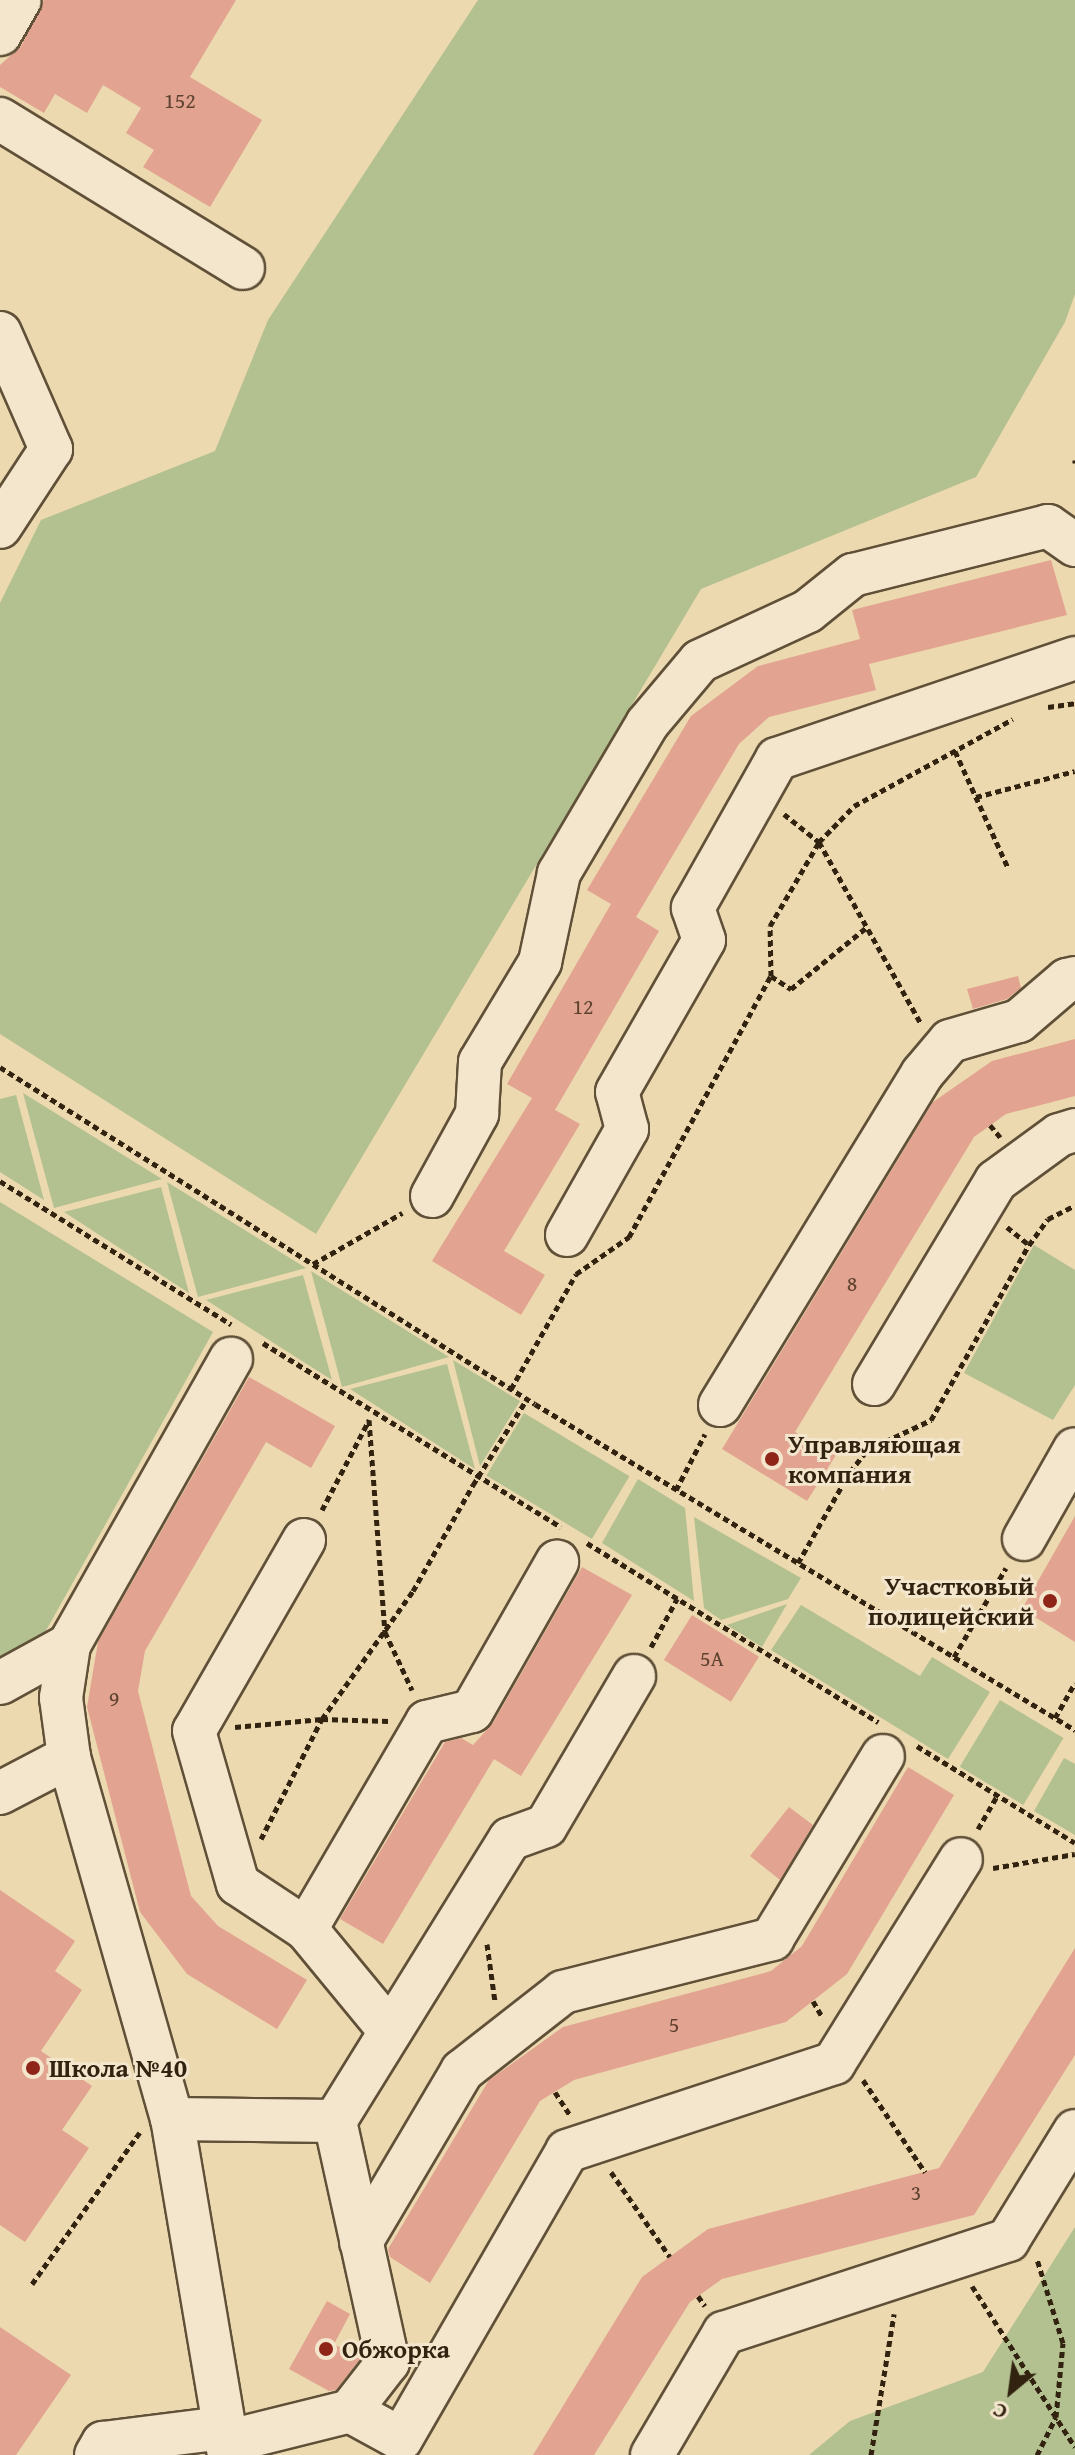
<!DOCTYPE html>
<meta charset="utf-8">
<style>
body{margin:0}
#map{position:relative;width:1075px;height:2455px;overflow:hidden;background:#ecd9b0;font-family:"Gentium Book Plus",serif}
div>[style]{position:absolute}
.green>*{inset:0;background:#b3c08f;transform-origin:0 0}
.building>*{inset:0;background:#e2a490;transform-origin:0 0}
.path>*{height:5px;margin-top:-2.5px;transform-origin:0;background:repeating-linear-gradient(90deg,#322210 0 6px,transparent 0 10px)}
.roads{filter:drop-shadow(2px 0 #605038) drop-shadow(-2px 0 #605038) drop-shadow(0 2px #605038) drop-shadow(0 -2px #605038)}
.minor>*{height:42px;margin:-21px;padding:0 21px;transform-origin:21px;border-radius:21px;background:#f3e6cc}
.dots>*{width:22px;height:22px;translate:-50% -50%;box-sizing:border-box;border:4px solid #f3e6cc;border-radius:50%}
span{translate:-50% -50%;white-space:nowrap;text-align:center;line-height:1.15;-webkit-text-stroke:6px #f3e6cc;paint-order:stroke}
.number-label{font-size:22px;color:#5e4230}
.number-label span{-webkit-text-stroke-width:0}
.poi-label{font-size:26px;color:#322210;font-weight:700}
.left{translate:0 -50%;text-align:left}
.right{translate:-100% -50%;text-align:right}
.north{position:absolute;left:971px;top:2351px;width:80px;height:80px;-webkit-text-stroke:6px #f3e6cc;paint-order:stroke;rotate:209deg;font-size:22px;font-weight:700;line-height:32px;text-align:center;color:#322210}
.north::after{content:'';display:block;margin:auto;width:28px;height:36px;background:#322210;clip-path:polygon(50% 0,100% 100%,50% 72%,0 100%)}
</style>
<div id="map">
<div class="green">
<i style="clip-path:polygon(478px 0,1075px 0,1075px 294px,1065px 322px,976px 477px,701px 589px,316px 1234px,0 1034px,0 603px,41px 520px,215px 451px,268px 320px)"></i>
<i style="clip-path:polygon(23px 1093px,162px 1179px,54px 1208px)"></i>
<i style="clip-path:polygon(16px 1095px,44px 1200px,0 1172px,0 1099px)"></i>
<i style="clip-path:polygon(167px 1182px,306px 1268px,198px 1297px)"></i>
<i style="clip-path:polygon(161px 1187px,189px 1293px,64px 1212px)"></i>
<i style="clip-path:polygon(0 1202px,213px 1332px,20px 1677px,0 1676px)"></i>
<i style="clip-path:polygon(1034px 1245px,1075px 1270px,1075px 1385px,1053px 1420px,964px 1373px)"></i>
<i style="clip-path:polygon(311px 1271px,449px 1357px,342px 1387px)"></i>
<i style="clip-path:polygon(303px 1275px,332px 1380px,206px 1300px)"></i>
<i style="clip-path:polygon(453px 1360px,520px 1401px,480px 1466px)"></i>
<i style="clip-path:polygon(447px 1364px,475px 1469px,350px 1389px)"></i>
<i style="left:524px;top:1413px;width:123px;height:73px;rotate:31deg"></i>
<i style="clip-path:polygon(638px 1479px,685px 1508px,694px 1601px,602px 1543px)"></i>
<i style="clip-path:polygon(694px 1517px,801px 1578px,788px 1599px,721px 1620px,704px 1608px)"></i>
<i style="clip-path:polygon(787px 1604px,762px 1647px,727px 1625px)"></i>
<i style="clip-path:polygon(801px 1605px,920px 1676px,932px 1657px,990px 1692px,948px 1759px,771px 1650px)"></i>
<i style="left:1000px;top:1700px;width:74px;height:78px;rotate:31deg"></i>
<i style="clip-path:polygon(1064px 1758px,1075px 1764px,1075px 1835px,1034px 1811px)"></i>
<i style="clip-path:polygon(1075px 2227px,1075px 2455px,809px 2455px,850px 2421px,983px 2372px)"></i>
</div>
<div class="building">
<i style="clip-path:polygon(44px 0,236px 0,190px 77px,262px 120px,210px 207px,143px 167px,154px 150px,126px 133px,141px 108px,103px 85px,87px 113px,55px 94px,44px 113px,0 87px,0 65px,21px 46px)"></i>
<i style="clip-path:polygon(1051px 560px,1067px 615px,869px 664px,876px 690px,769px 717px,739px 744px,636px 917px,659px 931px,555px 1110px,580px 1124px,504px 1251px,545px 1275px,521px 1315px,432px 1261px,532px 1098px,507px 1084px,611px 904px,587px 890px,691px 716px,758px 666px,860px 639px,852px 610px)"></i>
<i style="clip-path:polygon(1018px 976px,1021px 988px,1007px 999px,973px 1009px,967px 989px)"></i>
<i style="clip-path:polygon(1075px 1039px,1075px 1096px,1006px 1114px,974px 1137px,795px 1432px,836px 1455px,807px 1501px,722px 1449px,933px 1102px,992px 1061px)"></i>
<i style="clip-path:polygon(249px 1377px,335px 1426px,311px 1468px,266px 1442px,145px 1651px,138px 1691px,191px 1896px,218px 1926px,307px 1980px,277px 2029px,187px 1974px,140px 1912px,87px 1707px,98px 1642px)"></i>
<i style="clip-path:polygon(1075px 1516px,1075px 1642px,1022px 1609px)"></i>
<i style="clip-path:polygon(582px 1567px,632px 1595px,521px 1776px,494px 1759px,383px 1944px,340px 1919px,445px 1742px,461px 1738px,473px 1745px,493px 1723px)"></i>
<i style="left:692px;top:1615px;width:79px;height:53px;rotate:32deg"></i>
<i style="clip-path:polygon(908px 1767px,954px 1795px,847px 1974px,786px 2022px,574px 2080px,540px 2101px,430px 2283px,390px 2257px,388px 2249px,489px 2080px,563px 2027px,771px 1971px,802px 1946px)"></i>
<i style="clip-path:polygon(789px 1807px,813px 1825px,780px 1880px,750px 1856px)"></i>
<i style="clip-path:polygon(0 1890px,75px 1941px,55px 1971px,82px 1990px,41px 2051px,92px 2086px,62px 2130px,89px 2148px,25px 2242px,0 2225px)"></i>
<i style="clip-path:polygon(1075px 1948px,1075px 2055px,974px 2215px,722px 2279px,690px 2302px,594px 2455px,533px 2455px,642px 2277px,708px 2229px,939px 2168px)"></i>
<i style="clip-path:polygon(327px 2301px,350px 2314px,334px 2344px,360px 2359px,336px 2390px,329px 2391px,289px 2369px)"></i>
<i style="clip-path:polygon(0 2327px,71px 2375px,16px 2455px,0 2455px)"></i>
</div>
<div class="path">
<i style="left:1075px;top:460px;width:3px;rotate:90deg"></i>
<i style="left:1048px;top:707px;width:27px;rotate:-8deg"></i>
<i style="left:955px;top:751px;width:128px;rotate:65.6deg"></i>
<i style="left:976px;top:797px;width:102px;rotate:-14.7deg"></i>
<i style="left:784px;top:814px;width:45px;rotate:38.7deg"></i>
<i style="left:819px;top:842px;width:209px;rotate:60.7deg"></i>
<i style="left:771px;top:976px;width:24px;rotate:33deg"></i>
<i style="left:791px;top:989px;width:98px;rotate:-39.2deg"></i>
<i style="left:0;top:1067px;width:632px;rotate:32.21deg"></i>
<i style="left:535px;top:1404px;width:631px;rotate:31.12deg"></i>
<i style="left:990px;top:1125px;width:16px;rotate:50deg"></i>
<i style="left:0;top:1181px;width:272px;rotate:31.8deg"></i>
<i style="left:1007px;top:1227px;width:28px;rotate:39deg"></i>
<i style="left:313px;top:1264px;width:103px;rotate:-29.8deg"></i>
<i style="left:263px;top:1343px;width:350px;rotate:31.7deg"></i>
<i style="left:511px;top:1389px;width:132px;rotate:-60.5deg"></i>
<i style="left:576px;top:1274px;width:65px;rotate:-34.9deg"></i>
<i style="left:629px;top:1237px;width:297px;rotate:-61.5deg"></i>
<i style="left:771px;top:976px;width:50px;rotate:-91.1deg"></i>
<i style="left:770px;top:926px;width:97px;rotate:-59.7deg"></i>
<i style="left:819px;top:842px;width:50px;rotate:-45.8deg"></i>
<i style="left:854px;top:806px;width:181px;rotate:-28.7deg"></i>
<i style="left:676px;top:1490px;width:63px;rotate:-62.6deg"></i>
<i style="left:322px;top:1510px;width:102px;rotate:-62.4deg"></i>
<i style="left:369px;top:1420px;width:213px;rotate:85.7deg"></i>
<i style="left:385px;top:1632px;width:64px;rotate:65deg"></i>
<i style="left:587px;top:1543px;width:342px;rotate:31.6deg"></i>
<i style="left:798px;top:1563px;width:105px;rotate:-60.3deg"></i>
<i style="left:850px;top:1472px;width:28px;rotate:-52deg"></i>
<i style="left:867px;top:1450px;width:71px;rotate:-25.1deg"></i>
<i style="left:931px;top:1420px;width:201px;rotate:-60.8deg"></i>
<i style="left:1029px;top:1245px;width:32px;rotate:-54deg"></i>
<i style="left:1048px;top:1219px;width:30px;rotate:-27deg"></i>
<i style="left:651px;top:1647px;width:55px;rotate:-61.6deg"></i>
<i style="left:954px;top:1657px;width:103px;rotate:-59.7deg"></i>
<i style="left:1055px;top:1718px;width:40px;rotate:-60.3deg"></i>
<i style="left:235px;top:1727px;width:87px;rotate:-5.3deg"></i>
<i style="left:322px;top:1719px;width:67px;rotate:1.7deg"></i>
<i style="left:917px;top:1746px;width:185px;rotate:31.5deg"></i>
<i style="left:978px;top:1829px;width:39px;rotate:-60deg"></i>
<i style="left:261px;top:1839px;width:135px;rotate:-63.1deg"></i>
<i style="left:322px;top:1719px;width:157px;rotate:-54.6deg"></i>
<i style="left:413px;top:1591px;width:122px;rotate:-60.5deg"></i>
<i style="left:473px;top:1485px;width:102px;rotate:-57.9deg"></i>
<i style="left:993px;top:1868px;width:83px;rotate:-9.7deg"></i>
<i style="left:487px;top:1944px;width:59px;rotate:82.1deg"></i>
<i style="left:813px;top:2001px;width:20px;rotate:60deg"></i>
<i style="left:863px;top:2080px;width:111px;rotate:56deg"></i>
<i style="left:555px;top:2092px;width:27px;rotate:57deg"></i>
<i style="left:611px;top:2172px;width:103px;rotate:55.2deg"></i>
<i style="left:32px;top:2284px;width:186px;rotate:-54.6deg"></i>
<i style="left:972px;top:2286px;width:191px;rotate:57.4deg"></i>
<i style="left:698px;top:2296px;width:12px;rotate:55deg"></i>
<i style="left:871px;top:2455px;width:143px;rotate:-80.7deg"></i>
<i style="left:1037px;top:2455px;width:42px;rotate:-63.4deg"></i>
<i style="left:1056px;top:2417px;width:74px;rotate:-84.6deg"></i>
<i style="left:1063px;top:2343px;width:88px;rotate:-107.2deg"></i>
</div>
<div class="roads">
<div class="minor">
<i style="left:0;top:34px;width:39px;rotate:-60deg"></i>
<i style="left:0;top:119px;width:285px;rotate:31.5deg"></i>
<i style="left:0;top:333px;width:127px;rotate:66.3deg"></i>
<i style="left:51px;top:449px;width:93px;rotate:123.2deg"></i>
<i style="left:432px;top:1196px;width:94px;rotate:-61.2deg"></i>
<i style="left:477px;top:1114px;width:52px;rotate:-86.7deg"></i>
<i style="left:480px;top:1062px;width:117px;rotate:-59deg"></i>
<i style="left:540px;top:962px;width:91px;rotate:-77.9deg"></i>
<i style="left:559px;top:873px;width:173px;rotate:-59.4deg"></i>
<i style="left:647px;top:724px;width:82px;rotate:-49.9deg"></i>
<i style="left:700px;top:661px;width:119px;rotate:-24.8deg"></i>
<i style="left:808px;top:611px;width:58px;rotate:-38.7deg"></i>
<i style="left:853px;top:575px;width:201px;rotate:-14.1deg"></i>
<i style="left:1048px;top:526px;width:33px;rotate:35deg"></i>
<i style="left:567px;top:1235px;width:122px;rotate:-60.5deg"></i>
<i style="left:627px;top:1129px;width:38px;rotate:-105deg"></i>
<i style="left:617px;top:1092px;width:175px;rotate:-60.2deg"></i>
<i style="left:704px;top:940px;width:34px;rotate:-109deg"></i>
<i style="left:693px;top:908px;width:171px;rotate:-60.6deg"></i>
<i style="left:777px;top:759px;width:315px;rotate:-18.7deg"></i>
<i style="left:874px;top:1384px;width:237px;rotate:-59deg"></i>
<i style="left:996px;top:1181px;width:78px;rotate:-36.1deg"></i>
<i style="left:1059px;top:1135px;width:17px;rotate:-17deg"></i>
<i style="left:720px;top:1405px;width:388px;rotate:-58.6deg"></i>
<i style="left:922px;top:1074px;width:43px;rotate:-49.7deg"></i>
<i style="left:950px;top:1041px;width:72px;rotate:-16.2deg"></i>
<i style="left:1019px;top:1021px;width:63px;rotate:-40.5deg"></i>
<i style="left:1067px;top:980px;width:8px;rotate:-14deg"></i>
<i style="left:1024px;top:1539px;width:103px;rotate:-60.5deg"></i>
<i style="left:304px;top:1540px;width:220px;rotate:119.9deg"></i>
<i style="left:194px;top:1731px;width:159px;rotate:74deg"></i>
<i style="left:238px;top:1884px;width:82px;rotate:33.5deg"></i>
<i style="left:306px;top:1929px;width:132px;rotate:50.5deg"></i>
<i style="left:0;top:1683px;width:79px;rotate:-28.8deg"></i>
<i style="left:0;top:1793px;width:78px;rotate:-27.6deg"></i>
<i style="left:306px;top:1929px;width:240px;rotate:-59.7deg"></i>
<i style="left:427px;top:1722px;width:46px;rotate:-13.7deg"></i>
<i style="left:472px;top:1711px;width:172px;rotate:-60.3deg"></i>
<i style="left:172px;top:2119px;width:163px;rotate:0.7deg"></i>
<i style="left:335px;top:2121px;width:332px;rotate:-58.2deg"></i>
<i style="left:510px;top:1839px;width:38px;rotate:-20deg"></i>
<i style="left:546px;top:1826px;width:174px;rotate:-59.6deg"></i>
<i style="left:335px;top:2121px;width:247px;rotate:77.6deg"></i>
<i style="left:388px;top:2362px;width:62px;rotate:127.8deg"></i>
<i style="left:361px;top:2242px;width:199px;rotate:-59.4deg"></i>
<i style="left:462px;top:2071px;width:128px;rotate:-38deg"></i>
<i style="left:563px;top:1992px;width:216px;rotate:-14.2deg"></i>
<i style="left:772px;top:1939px;width:214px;rotate:-58.8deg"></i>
<i style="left:226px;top:2442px;width:128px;rotate:-14deg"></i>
<i style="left:350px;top:2411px;width:58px;rotate:28.8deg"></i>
<i style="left:401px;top:2439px;width:332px;rotate:-60deg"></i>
<i style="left:567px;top:2151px;width:281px;rotate:-18.2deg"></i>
<i style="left:834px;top:2063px;width:240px;rotate:-58.1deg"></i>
<i style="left:96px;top:2455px;width:14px;rotate:-60deg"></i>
<i style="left:103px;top:2443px;width:122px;rotate:-7.1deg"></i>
<i style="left:229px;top:2455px;width:341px;rotate:-99.6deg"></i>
<i style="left:172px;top:2119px;width:376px;rotate:-105.9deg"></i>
<i style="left:69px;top:1757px;width:60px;rotate:-97.7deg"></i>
<i style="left:61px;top:1698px;width:54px;rotate:-81.4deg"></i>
<i style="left:69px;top:1645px;width:329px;rotate:-60.5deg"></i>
<i style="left:652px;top:2455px;width:142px;rotate:-59.5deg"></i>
<i style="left:724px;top:2333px;width:299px;rotate:-18.1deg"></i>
<i style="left:1008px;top:2240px;width:128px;rotate:-58.4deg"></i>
</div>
</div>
<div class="dots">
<i style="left:772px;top:1459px;background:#8f2418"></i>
<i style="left:1050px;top:1601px;background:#8f2418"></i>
<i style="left:33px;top:2068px;background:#8f2418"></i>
<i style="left:326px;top:2349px;background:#8f2418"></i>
</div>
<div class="number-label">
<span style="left:180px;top:101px">152</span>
<span style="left:583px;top:1007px">12</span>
<span style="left:852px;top:1284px">8</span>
<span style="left:712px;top:1659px">5А</span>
<span style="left:114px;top:1699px">9</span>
<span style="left:674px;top:2025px">5</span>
<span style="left:916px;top:2193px">3</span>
</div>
<div class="poi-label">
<span class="left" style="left:788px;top:1459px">Управляющая<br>компания</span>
<span class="right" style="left:1034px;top:1601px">Участковый<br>полицейский</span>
<span class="left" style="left:49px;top:2068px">Школа №40</span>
<span class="left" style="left:342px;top:2349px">Обжорка</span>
</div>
<div class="north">С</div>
</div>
